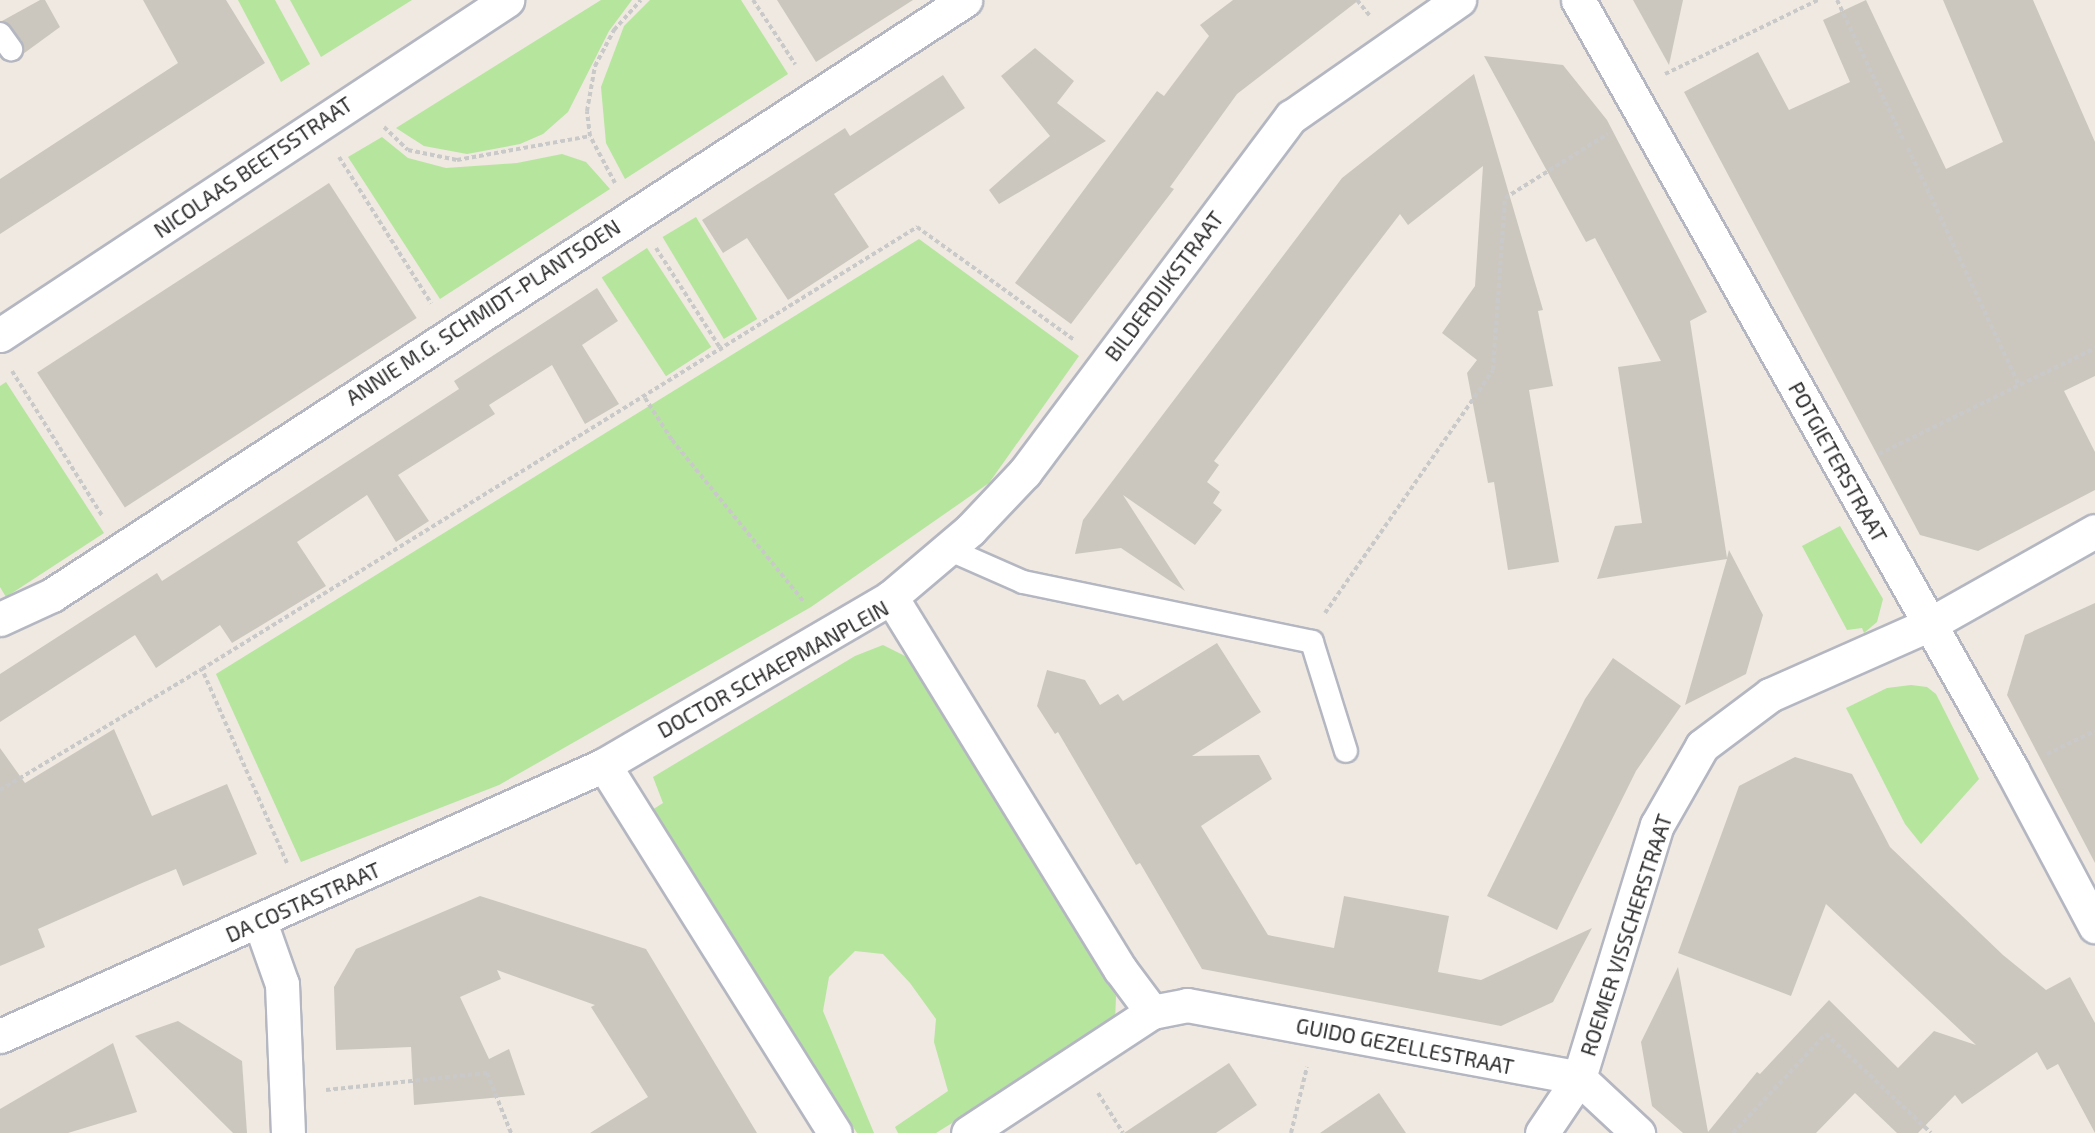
<!DOCTYPE html>
<style>
body{margin:0}
#map{position:relative;width:2095px;height:1133px;overflow:hidden;background:#efe9e1;font-family:"Exo 2",sans-serif}
div>[style]{position:absolute}
.green>*{inset:0;background:#b6e59e;transform-origin:0 0}
.building>*{inset:0;background:#cbc7bf;transform-origin:0 0}
.path>*{height:4px;margin-top:-2px;transform-origin:0;background:repeating-linear-gradient(90deg,#c9c9c9 0 4.5px,transparent 0 7.5px)}
.roads{filter:drop-shadow(2px 0 #b4b7c1) drop-shadow(-2px 0 #b4b7c1) drop-shadow(0 2px #b4b7c1) drop-shadow(0 -2px #b4b7c1)}
.lane>*{height:22px;margin:-11px;padding:0 11px;transform-origin:11px;border-radius:11px;background:#fff}
.street>*{height:33px;margin:-16.5px;padding:0 16.5px;transform-origin:16.5px;border-radius:16.5px;background:#fff}
span{translate:-50% -50%;white-space:nowrap;text-align:center;line-height:1.15;-webkit-text-stroke:4.5px #fff;paint-order:stroke}
.street-label{font-size:21px;color:#2e2e2e}
</style>
<div id="map">
<div class="green">
<i style="clip-path:polygon(238px 0,275px 0,310px 64px,281px 82px)"></i>
<i style="clip-path:polygon(290px 0,412px 0,321px 57px)"></i>
<i style="clip-path:polygon(601px 0,632px 0,609px 31px,568px 112px,543px 134px,520px 144px,467px 154px,424px 146px,396px 128px)"></i>
<i style="clip-path:polygon(650px 0,741px 0,788px 74px,625px 179px,606px 143px,601px 87px,624px 26px)"></i>
<i style="clip-path:polygon(382px 137px,408px 158px,446px 168px,517px 163px,562px 154px,586px 162px,610px 189px,440px 299px,348px 157px)"></i>
<i style="left:696px;top:217px;width:119px;height:39px;rotate:59deg"></i>
<i style="clip-path:polygon(919px 239px,1079px 356px,989px 483px,811px 607px,499px 785px,301px 862px,216px 674px)"></i>
<i style="left:647px;top:248px;width:118px;height:54px;rotate:57deg"></i>
<i style="clip-path:polygon(6px 382px,104px 533px,6px 597px,0 587px,0 386px)"></i>
<i style="clip-path:polygon(1840px 526px,1883px 599px,1877px 622px,1864px 633px,1862px 628px,1847px 630px,1802px 546px)"></i>
<i style="clip-path:polygon(883px 645px,907px 657px,1116px 996px,1115px 1022px,936px 1133px,898px 1133px,895px 1127px,948px 1091px,934px 1042px,936px 1019px,910px 983px,883px 954px,855px 951px,829px 977px,823px 1011px,874px 1133px,857px 1133px,652px 810px,663px 803px,653px 777px,855px 656px)"></i>
<i style="clip-path:polygon(1911px 685px,1927px 687px,1936px 694px,1979px 779px,1921px 844px,1905px 824px,1846px 708px,1887px 688px)"></i>
</div>
<div class="building">
<i style="clip-path:polygon(40px 0,45px 0,60px 27px,23px 54px,22px 41px,2px 21px)"></i>
<i style="clip-path:polygon(143px 0,226px 0,265px 63px,0 234px,0 179px,178px 63px)"></i>
<i style="clip-path:polygon(777px 0,913px 0,816px 62px)"></i>
<i style="clip-path:polygon(1233px 0,1359px 0,1237px 94px,1170px 187px,1174px 189px,1071px 324px,1015px 283px,1157px 91px,1164px 96px,1209px 36px,1200px 25px)"></i>
<i style="clip-path:polygon(1633px 0,1683px 0,1669px 65px)"></i>
<i style="clip-path:polygon(1866px 0,1946px 169px,2003px 142px,1943px 0,2033px 0,2095px 142px,2095px 376px,2064px 391px,2095px 452px,2095px 490px,1978px 551px,1920px 535px,1684px 92px,1758px 52px,1789px 110px,1850px 82px,1823px 20px)"></i>
<i style="clip-path:polygon(1035px 48px,1074px 81px,1057px 103px,1106px 141px,999px 204px,989px 190px,1050px 136px,1001px 76px)"></i>
<i style="clip-path:polygon(1484px 56px,1563px 65px,1607px 120px,1707px 312px,1690px 321px,1727px 558px,1729px 550px,1763px 615px,1746px 674px,1685px 705px,1727px 559px,1597px 579px,1615px 526px,1642px 523px,1618px 367px,1661px 361px,1595px 238px,1586px 242px)"></i>
<i style="clip-path:polygon(1474px 74px,1543px 310px,1538px 311px,1553px 386px,1529px 390px,1559px 562px,1508px 570px,1494px 482px,1488px 483px,1467px 373px,1477px 360px,1442px 333px,1475px 286px,1483px 166px,1408px 225px,1400px 214px,1351px 278px,1214px 461px,1219px 465px,1207px 482px,1220px 492px,1213px 503px,1222px 510px,1195px 545px,1123px 495px,1185px 591px,1121px 548px,1075px 554px,1083px 520px,1342px 178px)"></i>
<i style="clip-path:polygon(943px 75px,965px 108px,834px 194px,869px 247px,788px 300px,747px 238px,723px 253px,702px 220px,845px 128px,850px 136px)"></i>
<i style="left:329px;top:183px;width:161px;height:348px;rotate:57deg"></i>
<i style="clip-path:polygon(597px 288px,618px 321px,582px 345px,619px 404px,585px 424px,552px 365px,489px 405px,495px 414px,398px 475px,429px 521px,396px 542px,367px 495px,297px 542px,326px 586px,232px 643px,220px 625px,156px 668px,135px 635px,0 722px,0 674px,157px 573px,162px 581px,254px 522px,459px 389px,454px 381px)"></i>
<i style="clip-path:polygon(2095px 603px,2095px 863px,2007px 695px,2025px 635px)"></i>
<i style="clip-path:polygon(1217px 643px,1261px 712px,1192px 756px,1259px 755px,1272px 779px,1201px 826px,1268px 935px,1334px 948px,1344px 896px,1449px 916px,1438px 972px,1481px 980px,1592px 928px,1553px 1002px,1501px 1026px,1202px 969px,1140px 863px,1136px 865px,1058px 732px,1055px 734px,1037px 706px,1047px 670px,1085px 680px,1100px 705px,1118px 694px,1123px 701px)"></i>
<i style="clip-path:polygon(1613px 658px,1681px 706px,1636px 771px,1557px 930px,1487px 896px,1585px 699px)"></i>
<i style="clip-path:polygon(114px 729px,152px 816px,227px 784px,257px 854px,183px 886px,176px 869px,142px 883px,38px 929px,45px 947px,0 966px,0 748px,25px 783px)"></i>
<i style="clip-path:polygon(1795px 757px,1852px 774px,1890px 847px,2003px 955px,2046px 990px,2070px 977px,2095px 1023px,2095px 1133px,2058px 1064px,2047px 1070px,2037px 1052px,1962px 1104px,1955px 1095px,1918px 1133px,1897px 1133px,1855px 1093px,1816px 1133px,1683px 1133px,1652px 1106px,1641px 1042px,1678px 967px,1708px 1132px,1757px 1072px,1760px 1074px,1829px 1000px,1898px 1068px,1934px 1031px,1976px 1045px,1826px 904px,1791px 996px,1678px 953px,1739px 786px)"></i>
<i style="clip-path:polygon(480px 896px,646px 949px,757px 1133px,590px 1133px,648px 1097px,591px 1007px,595px 1005px,497px 970px,501px 979px,460px 997px,489px 1059px,509px 1049px,525px 1095px,414px 1105px,411px 1047px,336px 1050px,334px 987px,356px 949px)"></i>
<i style="clip-path:polygon(178px 1021px,242px 1061px,247px 1133px,233px 1133px,135px 1036px)"></i>
<i style="clip-path:polygon(113px 1043px,137px 1112px,68px 1133px,0 1133px,0 1109px)"></i>
<i style="clip-path:polygon(1229px 1063px,1257px 1105px,1216px 1133px,1124px 1133px)"></i>
<i style="clip-path:polygon(1379px 1093px,1406px 1133px,1320px 1133px)"></i>
</div>
<div class="path">
<i style="left:753px;top:0;width:77px;rotate:56.7deg"></i>
<i style="left:1357px;top:0;width:21px;rotate:51deg"></i>
<i style="left:1837px;top:0;width:154px;rotate:64.6deg"></i>
<i style="left:1665px;top:74px;width:170px;rotate:-25.8deg"></i>
<i style="left:384px;top:127px;width:33px;rotate:44deg"></i>
<i style="left:408px;top:150px;width:50px;rotate:11.5deg"></i>
<i style="left:457px;top:160px;width:135px;rotate:-10.2deg"></i>
<i style="left:1908px;top:148px;width:262px;rotate:64.9deg"></i>
<i style="left:339px;top:157px;width:173px;rotate:57.8deg"></i>
<i style="left:615px;top:183px;width:53px;rotate:-118deg"></i>
<i style="left:590px;top:136px;width:25px;rotate:-97deg"></i>
<i style="left:587px;top:111px;width:46px;rotate:-79.9deg"></i>
<i style="left:595px;top:66px;width:41px;rotate:-62.2deg"></i>
<i style="left:614px;top:30px;width:40px;rotate:-48deg"></i>
<i style="left:656px;top:248px;width:122px;rotate:57.3deg"></i>
<i style="left:12px;top:371px;width:172px;rotate:58.1deg"></i>
<i style="left:645px;top:398px;width:50px;rotate:57.3deg"></i>
<i style="left:672px;top:440px;width:209px;rotate:50.8deg"></i>
<i style="left:1879px;top:454px;width:241px;rotate:-26.1deg"></i>
<i style="left:1325px;top:613px;width:295px;rotate:-55.3deg"></i>
<i style="left:1493px;top:370px;width:172px;rotate:-86deg"></i>
<i style="left:1505px;top:198px;width:121px;rotate:-31.9deg"></i>
<i style="left:2047px;top:754px;width:53px;rotate:-25.6deg"></i>
<i style="left:0;top:790px;width:235px;rotate:-30.9deg"></i>
<i style="left:287px;top:863px;width:212px;rotate:-113.7deg"></i>
<i style="left:202px;top:669px;width:841px;rotate:-31.72deg"></i>
<i style="left:917px;top:227px;width:193px;rotate:35.7deg"></i>
<i style="left:326px;top:1090px;width:162px;rotate:-6deg"></i>
<i style="left:487px;top:1073px;width:65px;rotate:68.2deg"></i>
<i style="left:1098px;top:1093px;width:47px;rotate:58deg"></i>
<i style="left:1291px;top:1133px;width:68px;rotate:-76.4deg"></i>
<i style="left:1733px;top:1133px;width:136px;rotate:-46.8deg"></i>
<i style="left:1826px;top:1034px;width:144px;rotate:43.3deg"></i>
</div>
<div class="roads">
<div class="lane">
<i style="left:0;top:34px;width:19px;rotate:54deg"></i>
<i style="left:948px;top:549px;width:82px;rotate:23.7deg"></i>
<i style="left:1023px;top:582px;width:295px;rotate:11.7deg"></i>
<i style="left:1312px;top:642px;width:114px;rotate:72.7deg"></i>
</div>
<div class="street">
<i style="left:1578px;top:0;width:884px;rotate:60.59deg"></i>
<i style="left:2012px;top:770px;width:177px;rotate:62deg"></i>
<i style="left:0;top:335px;width:608px;rotate:-33.45deg"></i>
<i style="left:891px;top:597px;width:104px;rotate:-40.3deg"></i>
<i style="left:970px;top:530px;width:80px;rotate:-46.5deg"></i>
<i style="left:1025px;top:472px;width:444px;rotate:-53.2deg"></i>
<i style="left:1291px;top:117px;width:205px;rotate:-34.9deg"></i>
<i style="left:0;top:619px;width:57px;rotate:-24.8deg"></i>
<i style="left:52px;top:595px;width:1090px;rotate:-33.09deg"></i>
<i style="left:604px;top:765px;width:434px;rotate:57.9deg"></i>
<i style="left:260px;top:922px;width:66px;rotate:70.5deg"></i>
<i style="left:282px;top:984px;width:149px;rotate:87.7deg"></i>
<i style="left:1152px;top:1012px;width:36px;rotate:-11deg"></i>
<i style="left:1187px;top:1005px;width:399px;rotate:10.5deg"></i>
<i style="left:1579px;top:1078px;width:81px;rotate:43deg"></i>
<i style="left:0;top:1036px;width:662px;rotate:-24.16deg"></i>
<i style="left:604px;top:765px;width:333px;rotate:-30.3deg"></i>
<i style="left:891px;top:597px;width:437px;rotate:58.4deg"></i>
<i style="left:1120px;top:969px;width:54px;rotate:53.3deg"></i>
<i style="left:1152px;top:1012px;width:220px;rotate:146.7deg"></i>
<i style="left:1542px;top:1133px;width:66px;rotate:-56.1deg"></i>
<i style="left:1579px;top:1078px;width:265px;rotate:-72.9deg"></i>
<i style="left:1657px;top:825px;width:91px;rotate:-60.3deg"></i>
<i style="left:1702px;top:746px;width:85px;rotate:-36.9deg"></i>
<i style="left:1770px;top:695px;width:175px;rotate:-23.9deg"></i>
<i style="left:1930px;top:624px;width:189px;rotate:-29.4deg"></i>
</div>
</div>
<div class="street-label">
<span style="left:253px;top:167px;rotate:-34deg">NICOLAAS BEETSSTRAAT</span>
<span style="left:1164px;top:286px;rotate:-53deg">BILDERDIJKSTRAAT</span>
<span style="left:483px;top:312px;rotate:-33deg">ANNIE M.G. SCHMIDT-PLANTSOEN</span>
<span style="left:1838px;top:462px;rotate:61deg">POTGIETERSTRAAT</span>
<span style="left:773px;top:669px;rotate:-29deg">DOCTOR SCHAEPMANPLEIN</span>
<span style="left:303px;top:902px;rotate:-24deg">DA COSTASTRAAT</span>
<span style="left:1626px;top:935px;rotate:-72deg">ROEMER VISSCHERSTRAAT</span>
<span style="left:1405px;top:1046px;rotate:11deg">GUIDO GEZELLESTRAAT</span>
</div>
</div>
